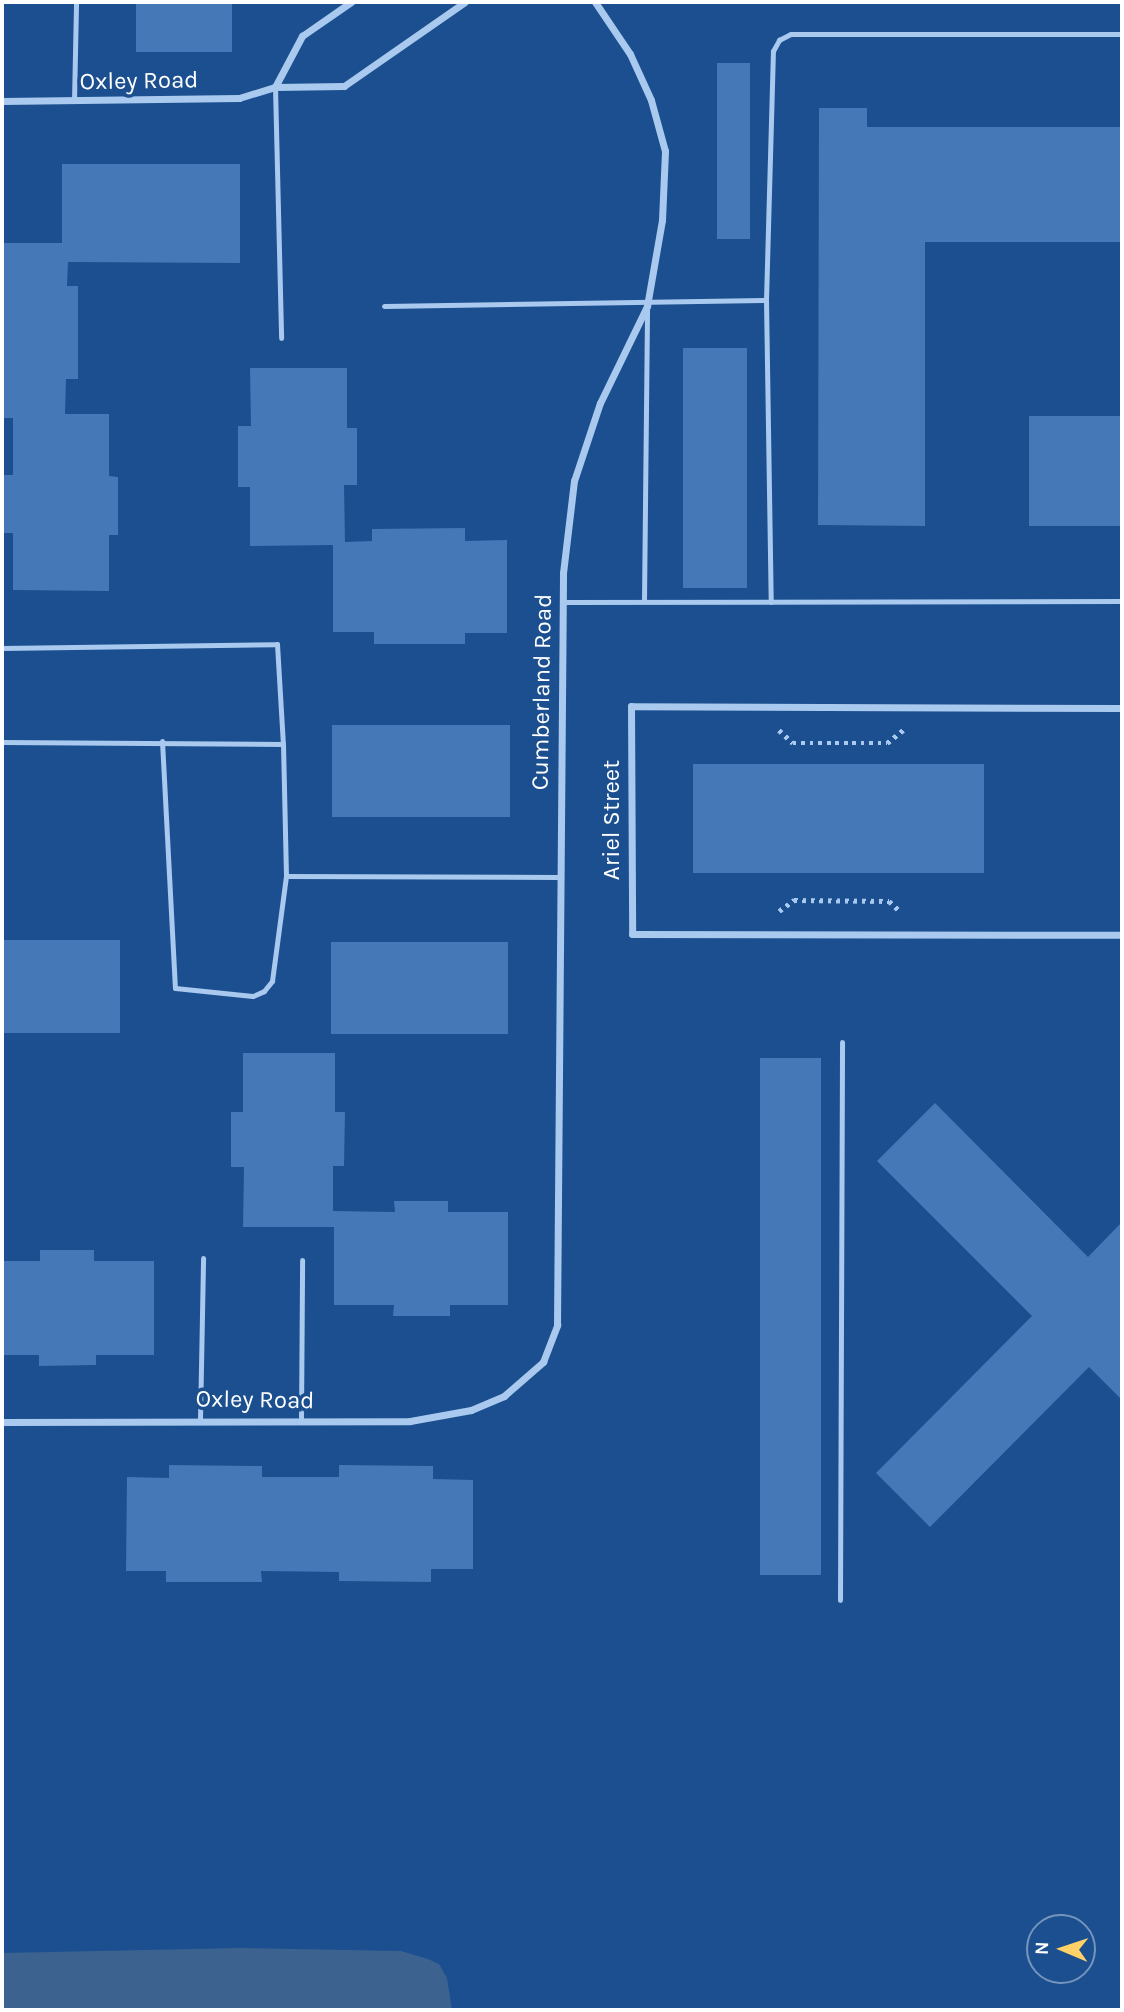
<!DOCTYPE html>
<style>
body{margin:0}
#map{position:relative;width:1124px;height:2012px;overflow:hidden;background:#1b4f8f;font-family:Karla,sans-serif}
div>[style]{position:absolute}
.water>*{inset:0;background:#3c6290}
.building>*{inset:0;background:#4478b7;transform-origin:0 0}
.path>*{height:4.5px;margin-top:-2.25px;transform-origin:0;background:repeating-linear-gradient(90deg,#a9c9ee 0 3.5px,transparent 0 8.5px)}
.service>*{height:5px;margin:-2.5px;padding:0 2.5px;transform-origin:2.5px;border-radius:2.5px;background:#a9c9ee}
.minor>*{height:7px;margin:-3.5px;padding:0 3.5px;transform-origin:3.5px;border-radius:3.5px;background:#a9c9ee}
span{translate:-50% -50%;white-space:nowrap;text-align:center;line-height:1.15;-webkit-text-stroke:7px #1b4f8f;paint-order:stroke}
.street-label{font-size:24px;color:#fff}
.frame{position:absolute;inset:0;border:4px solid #fff;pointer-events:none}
.north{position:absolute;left:1026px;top:1914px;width:70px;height:70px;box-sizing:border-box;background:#1b4f8f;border:2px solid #7695bc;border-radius:50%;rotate:272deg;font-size:19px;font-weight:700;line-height:28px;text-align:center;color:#fff}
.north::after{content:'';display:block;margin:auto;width:24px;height:32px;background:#ffd166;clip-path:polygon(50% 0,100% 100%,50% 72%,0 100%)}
</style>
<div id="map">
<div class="water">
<i style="clip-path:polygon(239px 1948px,401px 1951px,428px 1959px,439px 1964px,447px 1978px,452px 2010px,2px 2010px,2px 1953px)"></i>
</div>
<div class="building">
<i style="left:136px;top:2px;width:96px;height:50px"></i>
<i style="left:717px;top:63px;width:33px;height:176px"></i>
<i style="clip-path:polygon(819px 108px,867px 108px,867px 127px,1122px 127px,1122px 242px,925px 242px,925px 526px,818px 525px)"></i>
<i style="clip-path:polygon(62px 164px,240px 164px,240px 263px,68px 262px,67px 286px,78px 286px,78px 379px,66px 379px,65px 414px,109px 414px,109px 476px,118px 477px,118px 535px,109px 535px,109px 591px,13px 590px,13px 533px,2px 533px,2px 475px,13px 475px,13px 418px,2px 418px,2px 243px,62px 243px)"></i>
<i style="left:683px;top:348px;width:64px;height:240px"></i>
<i style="clip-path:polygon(250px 368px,347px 368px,347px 428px,357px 428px,357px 485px,344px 485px,345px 542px,372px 541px,372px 529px,465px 528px,465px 541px,507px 540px,507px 633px,465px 633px,465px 644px,374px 644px,374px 632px,333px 632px,333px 545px,250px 546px,250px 487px,238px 487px,238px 426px,251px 426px)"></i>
<i style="left:1029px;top:416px;width:93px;height:110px"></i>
<i style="left:332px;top:725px;width:178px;height:92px"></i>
<i style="left:693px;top:764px;width:291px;height:109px"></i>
<i style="left:2px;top:940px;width:118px;height:93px"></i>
<i style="left:331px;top:942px;width:177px;height:92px"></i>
<i style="clip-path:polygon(243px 1053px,335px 1053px,335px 1112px,345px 1112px,344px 1166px,333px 1166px,333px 1211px,395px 1212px,394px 1201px,448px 1201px,448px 1212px,508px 1212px,508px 1305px,450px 1305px,450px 1316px,393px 1316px,394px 1305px,334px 1305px,334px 1227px,243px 1227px,244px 1167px,231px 1167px,231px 1112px,243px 1112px)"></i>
<i style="left:760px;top:1058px;width:61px;height:517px"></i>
<i style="clip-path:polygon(935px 1103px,1088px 1257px,1122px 1222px,1122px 1400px,1089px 1367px,930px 1527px,876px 1473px,1032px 1316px,877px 1161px)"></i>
<i style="clip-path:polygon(40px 1250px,94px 1250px,94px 1261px,154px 1261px,154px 1355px,96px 1355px,96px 1365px,39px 1366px,39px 1355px,2px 1355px,2px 1261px,40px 1261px)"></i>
<i style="clip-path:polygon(169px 1465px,262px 1466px,262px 1477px,339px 1477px,339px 1465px,433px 1466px,433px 1479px,473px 1480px,473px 1569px,431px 1569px,431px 1582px,339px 1581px,339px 1572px,261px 1571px,262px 1582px,166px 1582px,166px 1571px,126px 1571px,127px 1477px,169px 1478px)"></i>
</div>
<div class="path">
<i style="left:779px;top:730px;width:19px;rotate:43deg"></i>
<i style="left:793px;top:743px;width:94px"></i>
<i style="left:887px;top:743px;width:21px;rotate:-39deg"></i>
<i style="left:779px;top:911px;width:19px;rotate:-36deg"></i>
<i style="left:794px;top:900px;width:95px;rotate:0.6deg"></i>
<i style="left:889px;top:901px;width:16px;rotate:43deg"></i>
</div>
<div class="service">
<i style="left:275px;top:87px;width:251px;rotate:88.6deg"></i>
<i style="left:74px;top:101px;width:99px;rotate:-88.8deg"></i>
<i style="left:766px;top:300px;width:302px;rotate:89.1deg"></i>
<i style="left:384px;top:306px;width:382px;rotate:-0.9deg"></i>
<i style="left:766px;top:300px;width:249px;rotate:-88.4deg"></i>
<i style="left:773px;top:51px;width:13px;rotate:-61deg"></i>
<i style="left:779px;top:40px;width:13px;rotate:-27deg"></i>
<i style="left:791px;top:34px;width:331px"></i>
<i style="left:644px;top:601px;width:292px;rotate:-89.4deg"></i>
<i style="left:563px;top:602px;width:559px;rotate:-0.1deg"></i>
<i style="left:2px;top:648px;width:275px;rotate:-0.8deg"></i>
<i style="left:277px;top:644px;width:100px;rotate:86.6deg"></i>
<i style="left:162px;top:741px;width:247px;rotate:87deg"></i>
<i style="left:175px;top:988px;width:78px;rotate:5.9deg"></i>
<i style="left:253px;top:996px;width:12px;rotate:-24deg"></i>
<i style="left:264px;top:991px;width:13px;rotate:-51deg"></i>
<i style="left:272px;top:981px;width:106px;rotate:-82.4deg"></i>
<i style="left:2px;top:742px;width:281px;rotate:0.4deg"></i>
<i style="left:283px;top:744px;width:132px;rotate:88.7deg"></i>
<i style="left:286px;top:876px;width:273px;rotate:0.2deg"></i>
<i style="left:200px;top:1419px;width:161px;rotate:-88.9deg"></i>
<i style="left:301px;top:1420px;width:160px;rotate:-89.6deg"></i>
<i style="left:840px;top:1600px;width:558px;rotate:-89.79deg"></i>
</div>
<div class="minor">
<i style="left:275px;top:87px;width:58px;rotate:-62.1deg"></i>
<i style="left:302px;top:36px;width:60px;rotate:-34.8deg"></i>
<i style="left:2px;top:101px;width:237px;rotate:-0.7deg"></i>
<i style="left:239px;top:98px;width:38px;rotate:-17deg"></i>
<i style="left:275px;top:87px;width:69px;rotate:-0.8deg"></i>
<i style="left:344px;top:86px;width:147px;rotate:-34.8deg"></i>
<i style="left:1122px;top:708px;width:491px;rotate:-179.8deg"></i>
<i style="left:631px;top:706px;width:228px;rotate:89.7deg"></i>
<i style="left:632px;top:934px;width:490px;rotate:0.1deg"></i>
<i style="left:2px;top:1422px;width:408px;rotate:-0.1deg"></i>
<i style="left:410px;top:1421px;width:62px;rotate:-10.2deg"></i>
<i style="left:471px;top:1410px;width:36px;rotate:-23deg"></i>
<i style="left:504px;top:1396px;width:52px;rotate:-41.1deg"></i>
<i style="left:543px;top:1362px;width:40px;rotate:-69deg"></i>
<i style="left:557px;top:1325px;width:752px;rotate:-89.54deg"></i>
<i style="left:563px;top:573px;width:93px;rotate:-83.2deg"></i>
<i style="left:574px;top:481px;width:82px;rotate:-71.6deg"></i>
<i style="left:600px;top:403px;width:108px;rotate:-64.1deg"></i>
<i style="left:647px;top:306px;width:87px;rotate:-80.1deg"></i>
<i style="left:662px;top:220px;width:69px;rotate:-87.5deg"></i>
<i style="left:665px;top:151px;width:53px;rotate:-105.4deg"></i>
<i style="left:651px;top:100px;width:51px;rotate:-114.5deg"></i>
<i style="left:630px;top:54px;width:63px;rotate:-123.9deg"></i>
</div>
<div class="street-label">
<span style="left:139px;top:81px;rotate:-1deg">Oxley Road</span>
<span style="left:542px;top:692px;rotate:-89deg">Cumberland Road</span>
<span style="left:612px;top:820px;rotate:-90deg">Ariel Street</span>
<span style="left:255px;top:1400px;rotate:1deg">Oxley Road</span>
</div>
<div class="frame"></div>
<div class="north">N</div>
</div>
